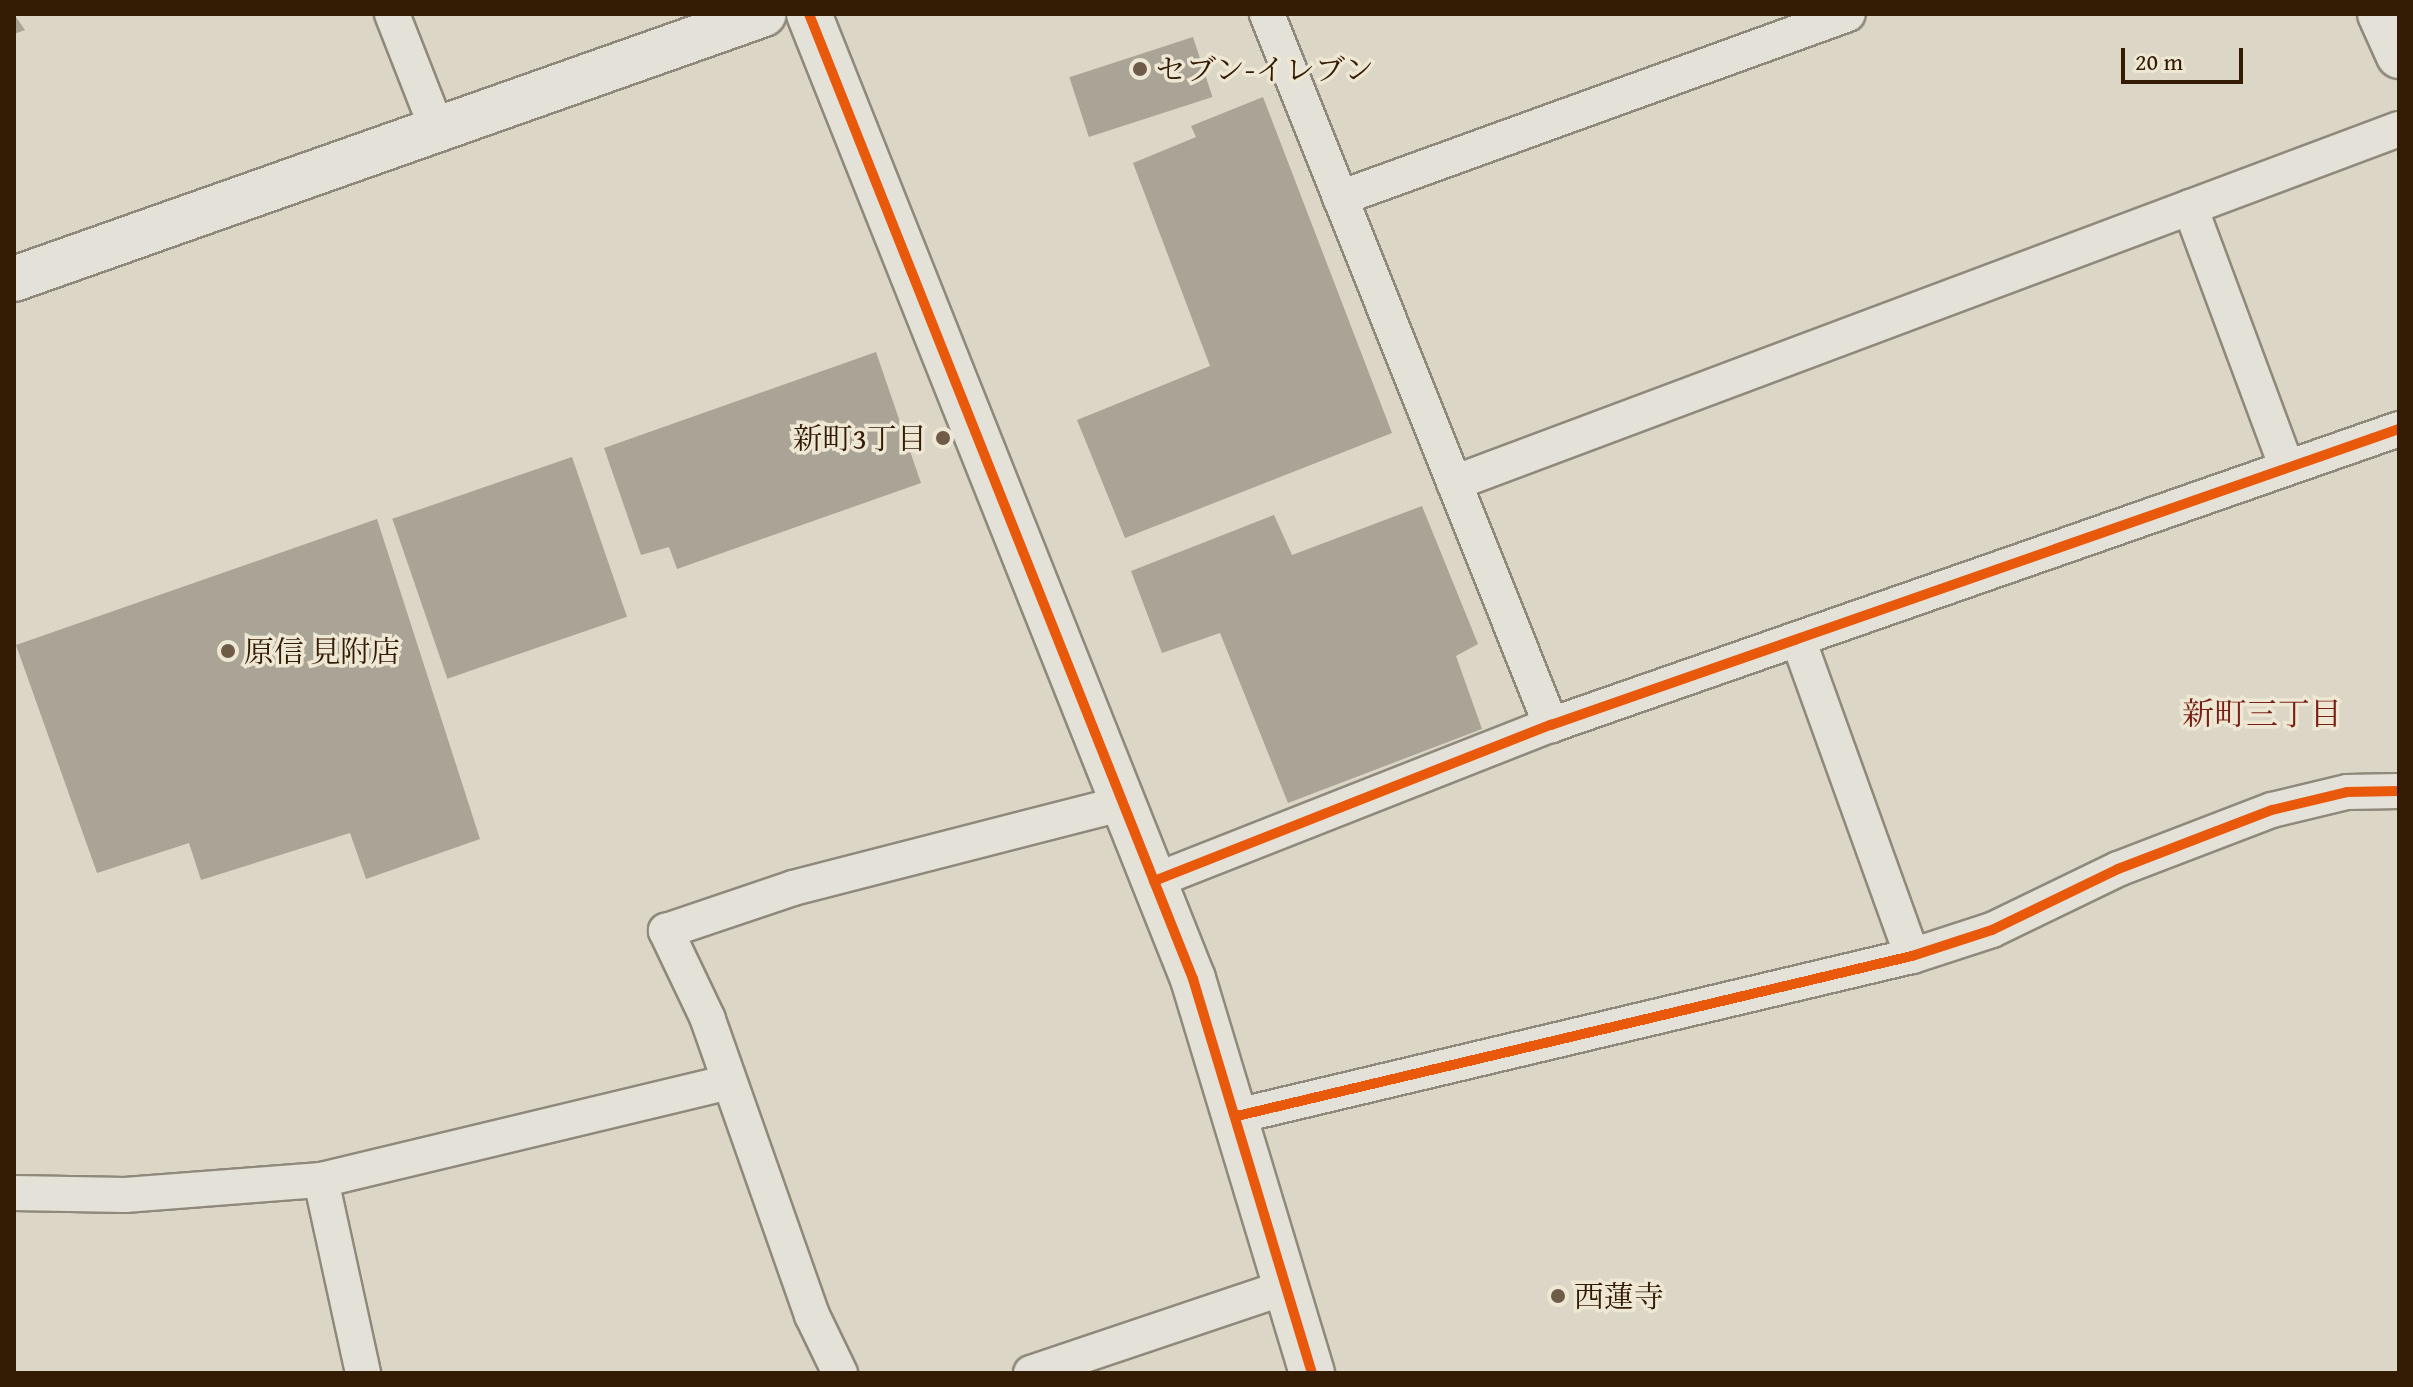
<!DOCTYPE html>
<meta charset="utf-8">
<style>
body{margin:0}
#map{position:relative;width:2413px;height:1387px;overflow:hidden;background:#dbd6c5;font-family:"Gentium Book Plus","Noto Serif JP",serif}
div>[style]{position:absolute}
.building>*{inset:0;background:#aaa497;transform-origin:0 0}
.roads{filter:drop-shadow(2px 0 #8f897c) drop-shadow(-2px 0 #8f897c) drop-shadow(0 2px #8f897c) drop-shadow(0 -2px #8f897c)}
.street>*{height:34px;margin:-17px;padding:0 17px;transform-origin:17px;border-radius:17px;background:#e4e1d9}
.secondary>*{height:44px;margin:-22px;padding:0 22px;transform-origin:22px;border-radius:22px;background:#e4e1d9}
.cycleway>*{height:10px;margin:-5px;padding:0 5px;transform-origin:5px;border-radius:5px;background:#e8590c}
.dots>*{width:22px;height:22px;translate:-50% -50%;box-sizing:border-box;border:4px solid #ede7d4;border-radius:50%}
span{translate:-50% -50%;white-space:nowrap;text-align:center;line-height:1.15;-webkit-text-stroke:7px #ede7d4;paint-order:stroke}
.poi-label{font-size:30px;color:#341b04}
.left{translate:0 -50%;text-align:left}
.right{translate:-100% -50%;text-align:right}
.neighbourhood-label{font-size:32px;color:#7a1f14}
.frame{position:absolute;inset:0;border:16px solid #341b04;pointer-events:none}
.scale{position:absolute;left:2121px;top:48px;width:122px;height:36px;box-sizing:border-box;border:4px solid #341b04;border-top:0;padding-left:10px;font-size:24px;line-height:28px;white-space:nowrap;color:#341b04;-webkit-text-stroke:6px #ede7d4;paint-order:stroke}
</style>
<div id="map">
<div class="building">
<i style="clip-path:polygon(14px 14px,25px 30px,14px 34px)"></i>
<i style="left:1193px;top:37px;width:63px;height:130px;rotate:72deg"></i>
<i style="clip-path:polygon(1263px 97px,1392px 433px,1125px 538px,1077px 420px,1210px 366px,1133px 163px,1196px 137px,1191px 126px)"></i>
<i style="clip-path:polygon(876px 352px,921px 483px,677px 569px,669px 547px,641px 555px,604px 448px)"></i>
<i style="left:572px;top:457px;width:169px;height:190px;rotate:71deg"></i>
<i style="clip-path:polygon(1422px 506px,1478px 644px,1456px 656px,1482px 729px,1288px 803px,1220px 633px,1162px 653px,1131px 571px,1274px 515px,1292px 555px)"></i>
<i style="clip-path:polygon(377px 519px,480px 839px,366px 879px,350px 833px,201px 880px,189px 843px,97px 873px,16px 645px)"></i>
</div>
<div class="roads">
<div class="street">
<i style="left:392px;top:14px;width:123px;rotate:68.6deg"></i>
<i style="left:1267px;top:14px;width:766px;rotate:68.23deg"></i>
<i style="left:1340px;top:198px;width:540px;rotate:-19.91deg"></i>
<i style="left:2190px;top:207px;width:278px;rotate:69.6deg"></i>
<i style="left:1454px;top:483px;width:1009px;rotate:-20.54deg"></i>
<i style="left:1798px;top:639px;width:337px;rotate:70.2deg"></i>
<i style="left:1154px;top:881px;width:427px;rotate:-21.5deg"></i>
<i style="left:1551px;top:725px;width:898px;rotate:-19.24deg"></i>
<i style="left:1237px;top:1116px;width:694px;rotate:-13.34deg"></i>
<i style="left:1912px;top:956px;width:84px;rotate:-18deg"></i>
<i style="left:1992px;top:930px;width:140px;rotate:-25.8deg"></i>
<i style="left:2118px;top:869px;width:165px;rotate:-21deg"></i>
<i style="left:2272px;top:810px;width:77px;rotate:-13.5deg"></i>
<i style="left:2347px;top:792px;width:52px;rotate:-1.1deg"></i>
<i style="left:321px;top:1180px;width:198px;rotate:77.7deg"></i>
<i style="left:14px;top:1193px;width:111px;rotate:1deg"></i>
<i style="left:125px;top:1195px;width:197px;rotate:-4.4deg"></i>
<i style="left:321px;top:1180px;width:419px;rotate:-13.5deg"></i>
<i style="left:840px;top:1373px;width:64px;rotate:-115.8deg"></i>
<i style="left:812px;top:1315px;width:314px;rotate:-109.4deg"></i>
<i style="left:708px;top:1019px;width:98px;rotate:-115.5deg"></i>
<i style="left:666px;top:931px;width:134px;rotate:-18.7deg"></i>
<i style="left:793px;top:888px;width:343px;rotate:-14.4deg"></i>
<i style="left:1031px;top:1373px;width:270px;rotate:-18.6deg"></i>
</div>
<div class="secondary">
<i style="left:809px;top:14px;width:1039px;rotate:68.3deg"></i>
<i style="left:1193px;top:979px;width:412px;rotate:73.2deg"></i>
<i style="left:2380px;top:14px;width:46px;rotate:65.7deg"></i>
<i style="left:14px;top:279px;width:795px;rotate:-19.46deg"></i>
</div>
</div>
<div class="cycleway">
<i style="left:809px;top:14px;width:1039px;rotate:68.3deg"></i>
<i style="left:1193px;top:979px;width:412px;rotate:73.2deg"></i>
<i style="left:1154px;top:881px;width:427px;rotate:-21.5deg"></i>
<i style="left:1551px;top:725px;width:898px;rotate:-19.24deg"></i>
<i style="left:1237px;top:1116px;width:694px;rotate:-13.34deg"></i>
<i style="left:1912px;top:956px;width:84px;rotate:-18deg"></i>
<i style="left:1992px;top:930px;width:140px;rotate:-25.8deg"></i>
<i style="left:2118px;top:869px;width:165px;rotate:-21deg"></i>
<i style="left:2272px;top:810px;width:77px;rotate:-13.5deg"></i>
<i style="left:2347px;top:792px;width:52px;rotate:-1.1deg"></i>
</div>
<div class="dots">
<i style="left:1140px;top:69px;background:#6e5c48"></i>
<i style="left:943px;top:438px;background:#6e5c48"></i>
<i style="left:228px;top:651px;background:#6e5c48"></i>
<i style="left:1558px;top:1296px;background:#6e5c48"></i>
</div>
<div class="poi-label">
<span class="left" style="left:1156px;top:69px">セブン-イレブン</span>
<span class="right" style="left:927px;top:438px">新町3丁目</span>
<span class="left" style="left:244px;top:651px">原信 見附店</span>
<span class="left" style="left:1574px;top:1296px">西蓮寺</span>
</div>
<div class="neighbourhood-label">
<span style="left:2262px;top:714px">新町三丁目</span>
</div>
<div class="frame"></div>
<div class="scale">20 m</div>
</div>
